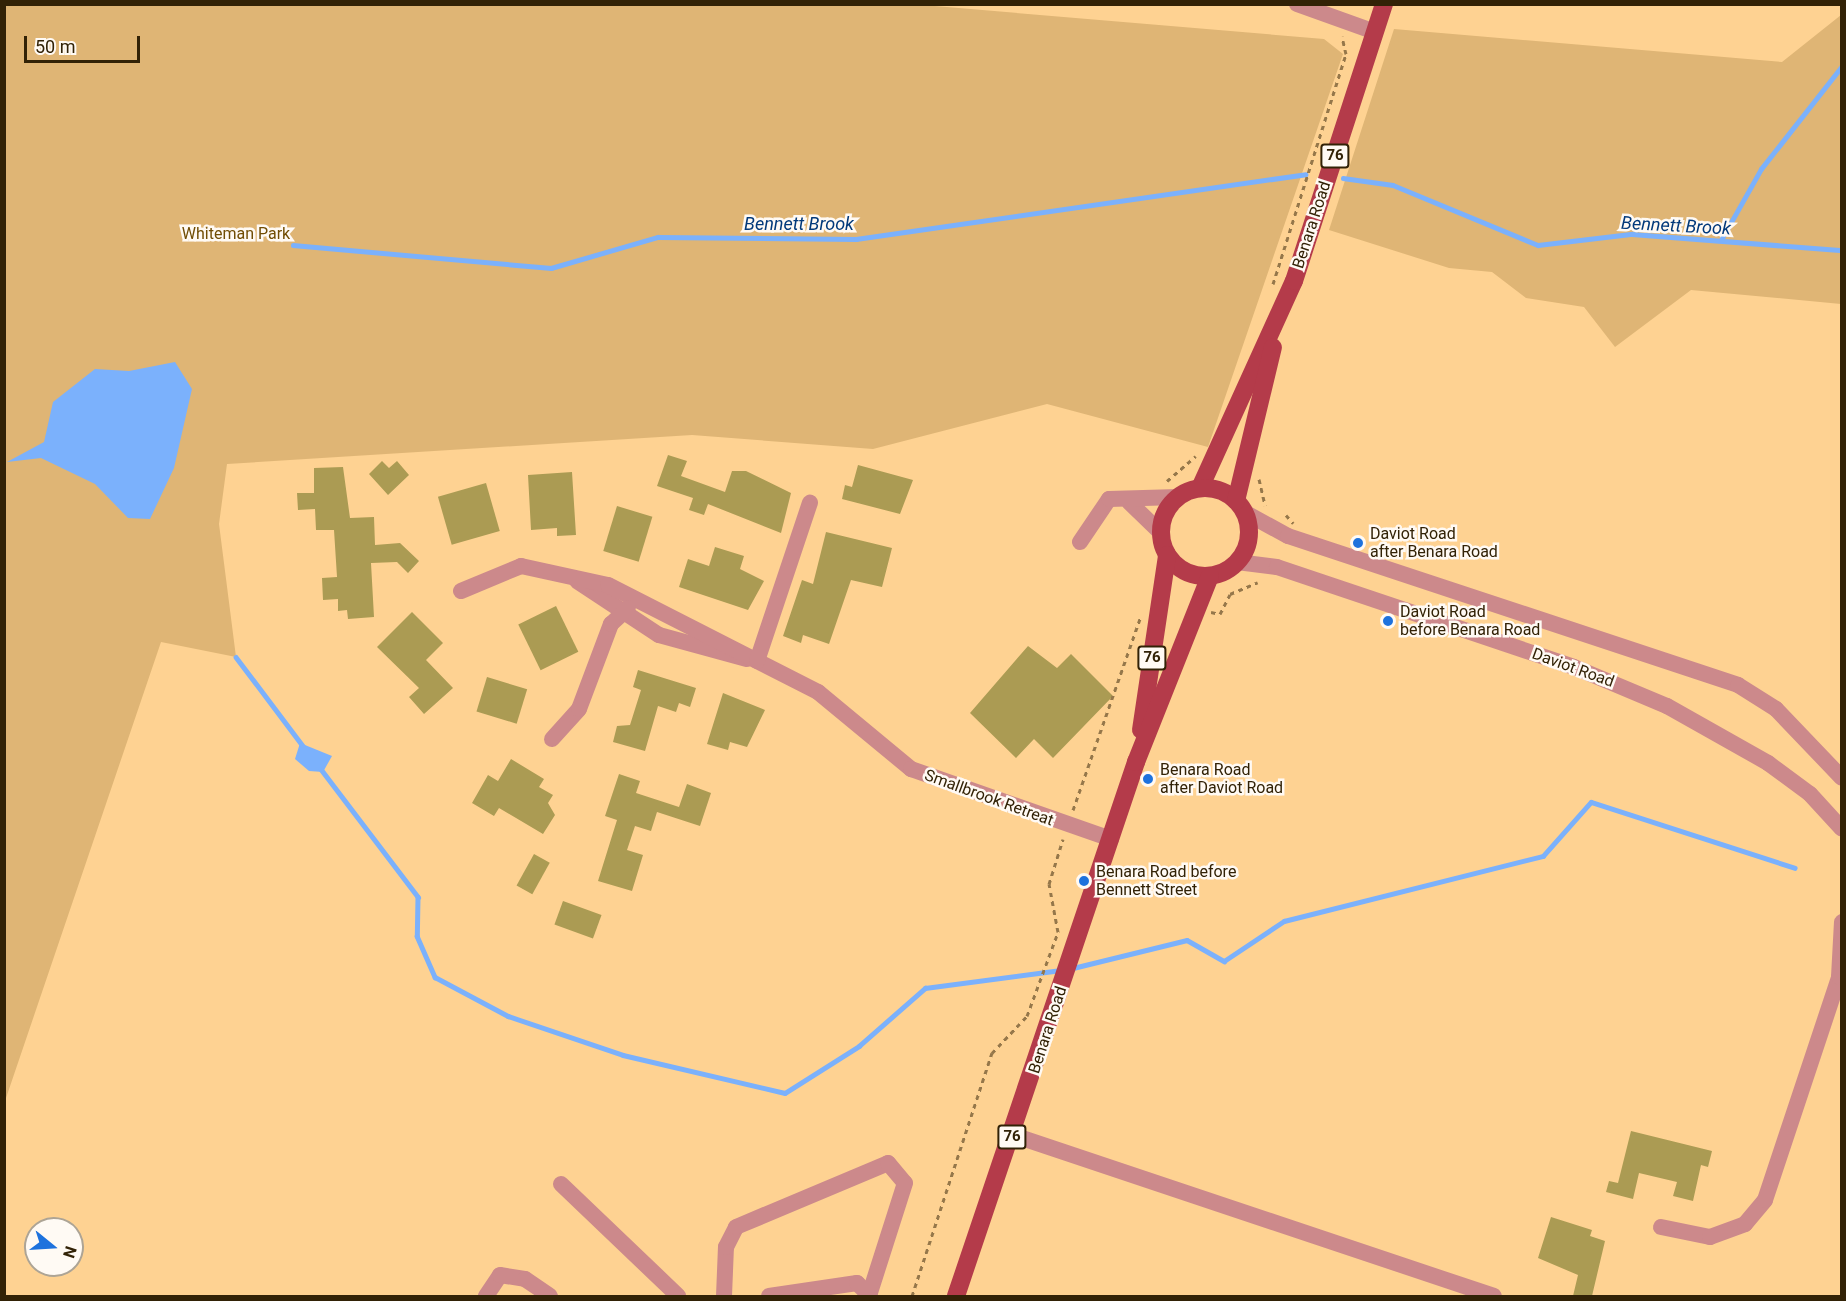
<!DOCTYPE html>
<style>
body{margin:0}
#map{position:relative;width:1846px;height:1301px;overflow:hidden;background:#fed292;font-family:Roboto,sans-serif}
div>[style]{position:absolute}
.green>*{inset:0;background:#dfb575}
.water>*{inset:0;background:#7bb1fc}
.stream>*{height:4.5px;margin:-2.25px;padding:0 2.25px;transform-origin:2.25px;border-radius:2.25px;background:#7bb1fc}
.building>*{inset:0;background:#ab9b53;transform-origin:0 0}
.path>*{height:3px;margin-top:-1.5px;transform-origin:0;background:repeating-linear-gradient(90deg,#95774a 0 4.5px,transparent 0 9px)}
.minor>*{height:16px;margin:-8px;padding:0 8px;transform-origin:8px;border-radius:8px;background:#cc898b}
.major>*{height:18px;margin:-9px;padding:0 9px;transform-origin:9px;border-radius:9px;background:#b43b4a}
.major>.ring{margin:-9px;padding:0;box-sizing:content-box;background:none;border:18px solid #b43b4a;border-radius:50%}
.dots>*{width:16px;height:16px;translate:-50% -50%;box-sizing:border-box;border:3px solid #fffaf4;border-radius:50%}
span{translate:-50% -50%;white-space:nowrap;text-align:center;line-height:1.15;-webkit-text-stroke:5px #fffaf4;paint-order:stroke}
.shield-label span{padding:2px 4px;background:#fffaf4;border:2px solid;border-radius:4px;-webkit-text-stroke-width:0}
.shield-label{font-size:15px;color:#322206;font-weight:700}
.street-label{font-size:16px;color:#322206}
.park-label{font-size:16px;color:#714d04}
.poi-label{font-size:16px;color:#322206}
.left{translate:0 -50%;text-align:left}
.water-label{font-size:18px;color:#02397a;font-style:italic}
.frame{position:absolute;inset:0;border:6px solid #322206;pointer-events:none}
.north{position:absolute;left:24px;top:1217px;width:60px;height:60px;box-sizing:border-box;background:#fffaf4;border:2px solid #ada495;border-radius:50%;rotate:108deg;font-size:16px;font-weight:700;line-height:24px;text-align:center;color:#322206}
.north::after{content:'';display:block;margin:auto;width:21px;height:27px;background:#1e72dd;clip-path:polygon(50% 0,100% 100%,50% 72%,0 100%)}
.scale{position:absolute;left:24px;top:36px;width:116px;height:27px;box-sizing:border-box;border:3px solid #322206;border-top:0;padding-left:8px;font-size:18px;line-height:21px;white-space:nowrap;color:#322206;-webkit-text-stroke:4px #fffaf4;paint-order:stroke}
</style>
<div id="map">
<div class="green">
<i style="clip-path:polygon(911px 4px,1324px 39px,1343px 54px,1208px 447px,1047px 404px,873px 449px,692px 435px,227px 464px,219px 524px,236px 657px,161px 642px,5px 1101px,5px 5px)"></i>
<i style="clip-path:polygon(1841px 15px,1841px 304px,1691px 290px,1615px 347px,1584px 307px,1526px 298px,1492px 272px,1449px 268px,1329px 230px,1394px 29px,1782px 62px)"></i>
</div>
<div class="water">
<i style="clip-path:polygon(175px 362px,192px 389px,174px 468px,150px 519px,128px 518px,95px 484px,41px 458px,7px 462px,44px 442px,53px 402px,95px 369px,129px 371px)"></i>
<i style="clip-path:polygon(300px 743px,332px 756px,323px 772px,309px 771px,295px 759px)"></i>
</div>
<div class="stream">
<i style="left:1343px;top:178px;width:50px;rotate:8deg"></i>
<i style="left:1393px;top:185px;width:157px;rotate:22.5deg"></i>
<i style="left:1538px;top:245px;width:95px;rotate:-6.7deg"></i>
<i style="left:1632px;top:234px;width:211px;rotate:4.4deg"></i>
<i style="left:1721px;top:240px;width:81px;rotate:-60.6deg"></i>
<i style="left:1761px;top:169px;width:131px;rotate:-51.8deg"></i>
<i style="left:293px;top:245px;width:259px;rotate:5.1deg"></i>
<i style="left:551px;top:268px;width:111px;rotate:-16.2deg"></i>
<i style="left:658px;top:237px;width:198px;rotate:0.6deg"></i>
<i style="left:856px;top:239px;width:454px;rotate:-8.2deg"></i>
<i style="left:236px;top:657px;width:111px;rotate:53deg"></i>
<i style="left:321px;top:769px;width:161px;rotate:52.8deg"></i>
<i style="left:418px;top:897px;width:39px;rotate:91deg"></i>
<i style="left:417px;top:936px;width:45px;rotate:66.3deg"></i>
<i style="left:435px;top:977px;width:83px;rotate:28.1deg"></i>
<i style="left:508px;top:1016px;width:121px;rotate:18.7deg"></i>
<i style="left:623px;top:1055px;width:166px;rotate:13.2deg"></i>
<i style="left:785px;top:1093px;width:88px;rotate:-32.4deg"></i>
<i style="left:859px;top:1046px;width:88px;rotate:-41.3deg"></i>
<i style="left:925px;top:988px;width:137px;rotate:-7.5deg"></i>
<i style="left:1073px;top:968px;width:117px;rotate:-13.8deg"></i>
<i style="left:1187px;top:940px;width:43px;rotate:29.6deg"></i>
<i style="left:1224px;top:961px;width:72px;rotate:-33.7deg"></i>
<i style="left:1284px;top:921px;width:267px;rotate:-14.1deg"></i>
<i style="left:1543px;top:856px;width:72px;rotate:-48.4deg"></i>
<i style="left:1591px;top:802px;width:214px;rotate:17.9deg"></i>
</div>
<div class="building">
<i style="clip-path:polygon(668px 455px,687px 461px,681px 476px,725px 492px,732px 471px,746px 471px,791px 493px,781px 533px,708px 504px,704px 515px,689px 510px,693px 498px,657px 486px)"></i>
<i style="clip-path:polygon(382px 461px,389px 468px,397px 461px,409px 475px,388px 495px,369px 474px)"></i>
<i style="clip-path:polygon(858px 465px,913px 480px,900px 514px,842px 499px,845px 485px,852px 487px)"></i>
<i style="clip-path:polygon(343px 467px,350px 518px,374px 517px,375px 545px,400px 543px,419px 561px,408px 573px,397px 562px,371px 563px,374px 617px,348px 619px,347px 610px,338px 611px,338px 599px,323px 600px,322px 578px,337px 577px,334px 530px,316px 530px,315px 509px,298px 510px,297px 493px,314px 493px,314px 468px)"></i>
<i style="clip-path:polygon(572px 472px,576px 535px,557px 536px,557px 528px,531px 530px,528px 475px)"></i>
<i style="left:486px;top:483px;width:50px;height:50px;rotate:74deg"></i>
<i style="left:617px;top:506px;width:37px;height:47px;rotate:17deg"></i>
<i style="clip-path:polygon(826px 532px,892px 548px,882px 587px,851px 580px,829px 644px,803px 635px,801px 643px,783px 636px,802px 580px,813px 584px)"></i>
<i style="clip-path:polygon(715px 547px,744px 556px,740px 569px,764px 581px,748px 610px,679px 587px,688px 559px,709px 566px)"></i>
<i style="left:556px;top:606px;width:51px;height:42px;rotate:64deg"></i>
<i style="clip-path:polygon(412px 612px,443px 643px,426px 660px,453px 688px,424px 714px,409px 697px,419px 688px,377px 647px)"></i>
<i style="clip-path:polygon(1028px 646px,1057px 668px,1071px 654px,1113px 696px,1053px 758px,1034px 739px,1016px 758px,970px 713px)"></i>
<i style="clip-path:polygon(638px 670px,696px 688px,690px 707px,679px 703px,676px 712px,658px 706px,645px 751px,613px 742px,617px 726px,630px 725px,641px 690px,633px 687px)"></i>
<i style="left:487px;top:677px;width:42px;height:36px;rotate:17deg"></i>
<i style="clip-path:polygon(723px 693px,765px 710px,747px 747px,730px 742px,728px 750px,707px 744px)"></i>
<i style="clip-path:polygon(511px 759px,544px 779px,539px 787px,553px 795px,548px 803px,555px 815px,543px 834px,499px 808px,494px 816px,472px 803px,488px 775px,498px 781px)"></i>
<i style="clip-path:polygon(619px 774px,640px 781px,636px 793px,679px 807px,687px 784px,711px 793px,700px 826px,657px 812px,651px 831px,635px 826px,627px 850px,643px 855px,632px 891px,598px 881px,617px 820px,605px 816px)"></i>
<i style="left:534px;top:854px;width:18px;height:36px;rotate:29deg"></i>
<i style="left:563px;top:901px;width:41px;height:25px;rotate:20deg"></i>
<i style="clip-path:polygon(1631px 1131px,1712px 1151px,1708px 1167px,1701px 1165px,1693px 1201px,1673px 1196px,1677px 1182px,1639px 1173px,1633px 1199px,1606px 1192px,1609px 1181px,1618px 1183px)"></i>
<i style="clip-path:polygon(1551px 1217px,1592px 1230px,1590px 1236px,1605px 1241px,1592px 1296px,1573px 1296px,1578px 1275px,1538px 1258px)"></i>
</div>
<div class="path">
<i style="left:1273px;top:284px;width:241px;rotate:-72.4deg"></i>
<i style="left:1346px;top:54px;width:18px;rotate:-103deg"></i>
<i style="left:1259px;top:479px;width:27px;rotate:77deg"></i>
<i style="left:1167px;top:481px;width:38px;rotate:-41deg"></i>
<i style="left:1286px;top:515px;width:11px;rotate:49deg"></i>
<i style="left:1211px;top:612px;width:9px;rotate:13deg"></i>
<i style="left:1220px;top:614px;width:22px;rotate:-63deg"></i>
<i style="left:1230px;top:594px;width:30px;rotate:-23deg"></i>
<i style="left:1073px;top:810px;width:206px;rotate:-70.7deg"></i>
<i style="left:912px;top:1296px;width:256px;rotate:-71.8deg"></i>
<i style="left:992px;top:1053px;width:51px;rotate:-46.6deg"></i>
<i style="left:1027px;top:1016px;width:90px;rotate:-69.7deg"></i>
<i style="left:1058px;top:932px;width:49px;rotate:-100.6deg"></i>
<i style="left:1049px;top:884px;width:47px;rotate:-72.7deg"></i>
</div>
<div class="minor">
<i style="left:1297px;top:4px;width:83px;rotate:19.7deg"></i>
<i style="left:1129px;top:502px;width:45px;rotate:44.1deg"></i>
<i style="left:1244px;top:512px;width:50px;rotate:28.6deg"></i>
<i style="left:1288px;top:536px;width:474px;rotate:18.3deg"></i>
<i style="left:1738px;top:685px;width:45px;rotate:32.3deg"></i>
<i style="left:1776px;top:709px;width:95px;rotate:46.3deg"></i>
<i style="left:1080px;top:542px;width:52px;rotate:-56deg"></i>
<i style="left:1109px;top:499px;width:69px;rotate:-1.7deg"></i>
<i style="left:1237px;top:562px;width:40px;rotate:7.1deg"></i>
<i style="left:1277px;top:567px;width:313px;rotate:18.6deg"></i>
<i style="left:1574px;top:667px;width:101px;rotate:22.8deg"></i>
<i style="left:1667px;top:706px;width:116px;rotate:29.4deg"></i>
<i style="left:1768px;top:763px;width:52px;rotate:36.4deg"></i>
<i style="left:1810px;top:794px;width:47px;rotate:47.6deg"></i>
<i style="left:577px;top:581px;width:98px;rotate:33.4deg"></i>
<i style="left:659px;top:635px;width:91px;rotate:15.3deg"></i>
<i style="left:461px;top:591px;width:65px;rotate:-22.6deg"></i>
<i style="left:521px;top:566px;width:89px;rotate:12.3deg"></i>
<i style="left:608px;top:585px;width:236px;rotate:27deg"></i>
<i style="left:818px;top:692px;width:121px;rotate:39.6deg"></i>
<i style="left:911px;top:769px;width:212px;rotate:19.3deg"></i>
<i style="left:757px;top:661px;width:167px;rotate:-71.5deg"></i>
<i style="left:552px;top:739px;width:40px;rotate:-48deg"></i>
<i style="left:579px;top:709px;width:91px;rotate:-69.4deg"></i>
<i style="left:611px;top:624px;width:23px;rotate:-43deg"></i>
<i style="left:1013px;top:1135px;width:507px;rotate:18.51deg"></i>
<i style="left:561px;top:1184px;width:162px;rotate:43.7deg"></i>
<i style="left:1661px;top:1227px;width:50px;rotate:11.5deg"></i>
<i style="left:1710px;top:1237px;width:37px;rotate:-20deg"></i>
<i style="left:1745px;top:1224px;width:31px;rotate:-50deg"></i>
<i style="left:1765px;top:1200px;width:235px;rotate:-71.6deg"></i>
<i style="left:1839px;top:977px;width:55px;rotate:-86.9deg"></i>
<i style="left:486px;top:1296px;width:25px;rotate:-56deg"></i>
<i style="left:500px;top:1275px;width:25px;rotate:9deg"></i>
<i style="left:525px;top:1279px;width:30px;rotate:34deg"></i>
<i style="left:724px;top:1296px;width:49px;rotate:-87.7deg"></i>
<i style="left:726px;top:1247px;width:22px;rotate:-63deg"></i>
<i style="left:736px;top:1227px;width:165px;rotate:-22.8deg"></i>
<i style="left:888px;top:1163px;width:26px;rotate:50deg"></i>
<i style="left:905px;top:1183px;width:119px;rotate:107.7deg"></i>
<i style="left:769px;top:1296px;width:89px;rotate:-8.4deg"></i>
<i style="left:857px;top:1283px;width:18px;rotate:45deg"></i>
</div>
<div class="major">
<i style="left:1200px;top:488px;width:227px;rotate:-65.6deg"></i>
<i style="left:1294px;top:281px;width:291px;rotate:-72deg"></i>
<i class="ring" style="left:1161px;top:488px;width:70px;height:70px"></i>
<i style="left:1236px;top:501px;width:158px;rotate:-76.5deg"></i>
<i style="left:1141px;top:730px;width:177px;rotate:-81.5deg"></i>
<i style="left:956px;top:1296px;width:564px;rotate:-71.37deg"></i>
<i style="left:1136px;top:762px;width:200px;rotate:-68.3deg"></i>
</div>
<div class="dots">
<i style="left:1358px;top:543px;background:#1e72dd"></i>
<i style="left:1388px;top:621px;background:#1e72dd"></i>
<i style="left:1148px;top:779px;background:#1e72dd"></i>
<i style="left:1084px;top:881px;background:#1e72dd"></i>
</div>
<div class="shield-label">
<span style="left:1335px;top:156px">76</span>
<span style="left:1152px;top:658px">76</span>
<span style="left:1012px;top:1137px">76</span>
</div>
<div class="street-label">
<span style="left:1312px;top:225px;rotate:-72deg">Benara Road</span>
<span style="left:1573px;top:668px;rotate:20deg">Daviot Road</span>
<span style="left:989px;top:798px;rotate:20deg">Smallbrook Retreat</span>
<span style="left:1048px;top:1030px;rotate:-72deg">Benara Road</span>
</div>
<div class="park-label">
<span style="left:236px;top:234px">Whiteman Park</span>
</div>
<div class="poi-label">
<span class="left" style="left:1370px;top:543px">Daviot Road<br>after Benara Road</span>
<span class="left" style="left:1400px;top:621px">Daviot Road<br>before Benara Road</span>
<span class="left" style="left:1160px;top:779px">Benara Road<br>after Daviot Road</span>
<span class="left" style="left:1096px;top:881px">Benara Road before<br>Bennett Street</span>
</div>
<div class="water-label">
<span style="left:799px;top:224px">Bennett Brook</span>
<span style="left:1676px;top:226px;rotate:3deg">Bennett Brook</span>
</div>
<div class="frame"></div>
<div class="north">N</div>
<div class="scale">50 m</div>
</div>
